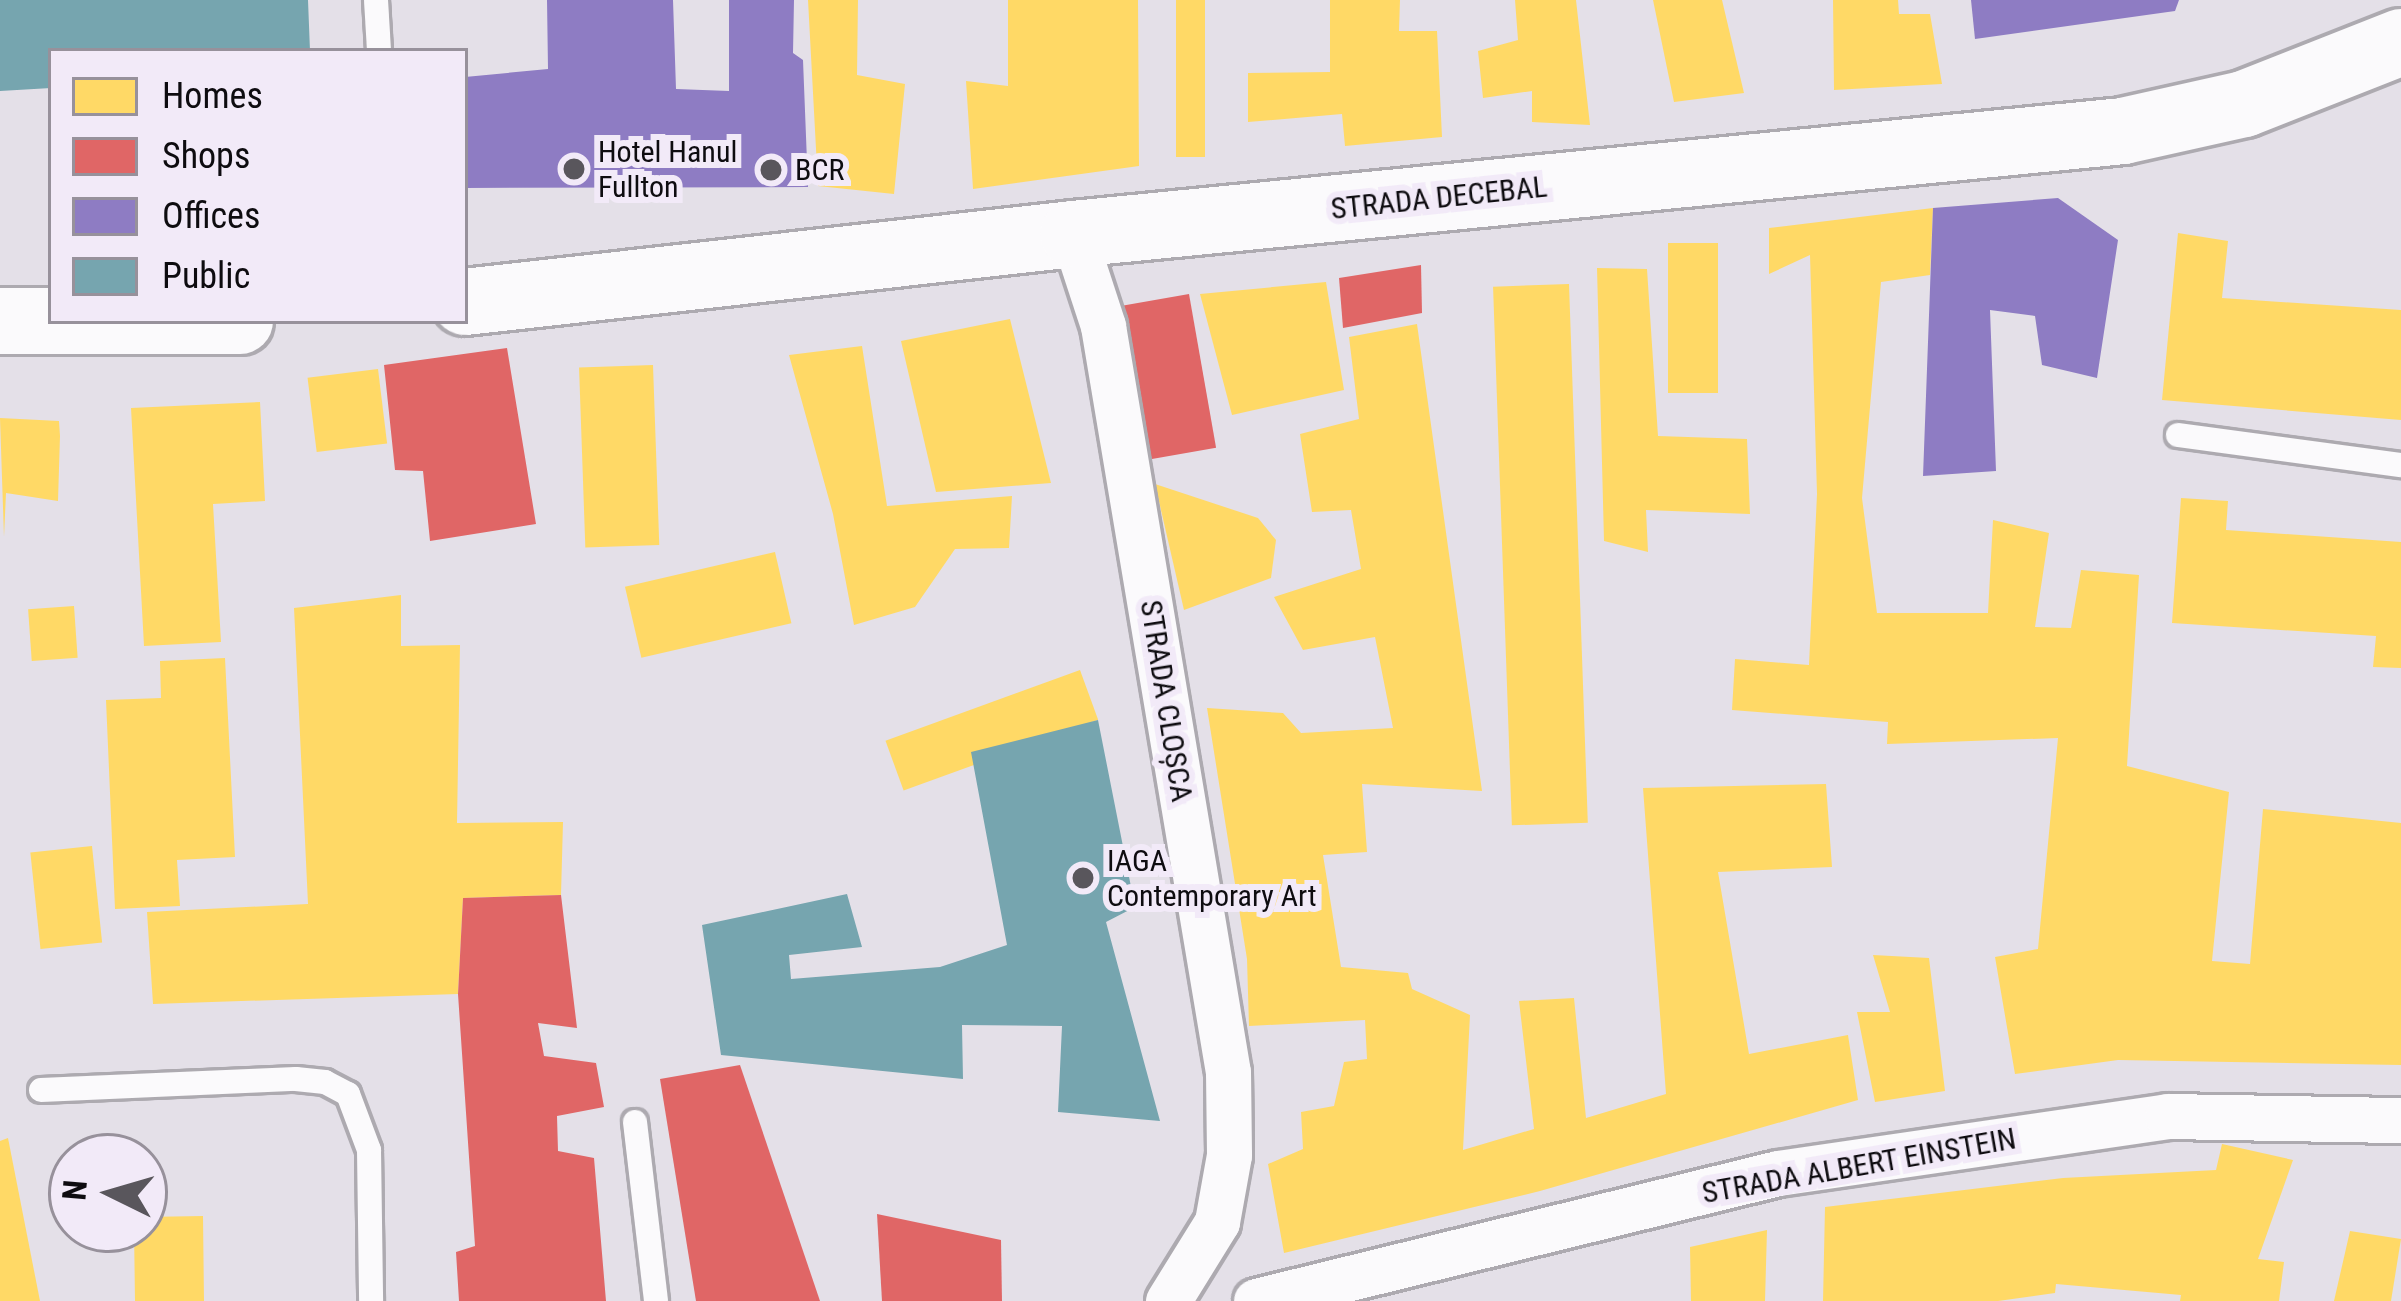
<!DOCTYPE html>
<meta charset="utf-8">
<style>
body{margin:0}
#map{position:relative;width:2401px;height:1301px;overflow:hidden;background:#e4e0e8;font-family:"Roboto Condensed",sans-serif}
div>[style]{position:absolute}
.homes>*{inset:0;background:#ffd966;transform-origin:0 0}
.shops>*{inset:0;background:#e06666;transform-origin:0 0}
.offices>*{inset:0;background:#8e7cc3}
.public>*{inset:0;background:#76a5af}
.roads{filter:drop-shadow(3px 0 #adaab0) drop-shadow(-3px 0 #adaab0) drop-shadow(0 3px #adaab0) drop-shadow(0 -3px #adaab0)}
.lane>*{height:24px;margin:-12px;padding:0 12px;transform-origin:12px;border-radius:12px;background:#fbfafc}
.street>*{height:45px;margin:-22.5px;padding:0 22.5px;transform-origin:22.5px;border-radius:22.5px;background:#fbfafc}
.secondary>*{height:66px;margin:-33px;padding:0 33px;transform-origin:33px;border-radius:33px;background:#fbfafc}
.dots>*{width:33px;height:33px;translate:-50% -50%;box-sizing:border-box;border:6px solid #f2eaf8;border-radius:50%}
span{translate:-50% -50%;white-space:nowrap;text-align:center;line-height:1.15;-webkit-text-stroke:12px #f2eaf8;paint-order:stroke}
.poi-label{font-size:30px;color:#0e0c10}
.left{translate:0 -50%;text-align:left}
.street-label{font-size:30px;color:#0e0c10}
.legend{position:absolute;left:48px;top:48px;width:420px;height:276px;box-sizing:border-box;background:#f2eaf8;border:3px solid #97919b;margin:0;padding:15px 21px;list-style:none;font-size:36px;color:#0e0c10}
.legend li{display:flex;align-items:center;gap:24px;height:60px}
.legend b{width:60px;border:3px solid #97919b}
.north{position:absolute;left:48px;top:1133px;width:120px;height:120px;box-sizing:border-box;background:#f2eaf8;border:3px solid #97919b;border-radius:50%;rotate:275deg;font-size:33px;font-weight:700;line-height:48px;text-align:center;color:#0e0c10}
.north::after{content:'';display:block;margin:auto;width:42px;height:54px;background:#59565c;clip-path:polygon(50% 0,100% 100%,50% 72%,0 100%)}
</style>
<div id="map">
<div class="homes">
<i style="clip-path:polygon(808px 0,858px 0,857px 75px,905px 84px,894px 194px,818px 186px)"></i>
<i style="clip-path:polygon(1008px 0,1138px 0,1139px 166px,973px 189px,966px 81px,1008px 86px)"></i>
<i style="left:1176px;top:0;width:29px;height:157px"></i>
<i style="clip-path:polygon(1330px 0,1400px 0,1399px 31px,1437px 31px,1442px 137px,1345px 146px,1342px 114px,1248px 122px,1248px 73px,1330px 72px)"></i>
<i style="clip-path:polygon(1515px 0,1576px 0,1590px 125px,1532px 122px,1532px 91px,1483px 98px,1478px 51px,1518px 40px)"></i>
<i style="clip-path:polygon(1653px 0,1722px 0,1744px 93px,1674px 102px)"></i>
<i style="clip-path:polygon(1833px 0,1898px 0,1899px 14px,1930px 14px,1942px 84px,1834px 90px)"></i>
<i style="clip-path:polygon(1933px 208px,1930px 275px,1881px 282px,1862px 498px,1877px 613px,1988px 613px,1993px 520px,2049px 533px,2035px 627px,2071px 628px,2081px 570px,2139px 575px,2127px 766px,2229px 792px,2212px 961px,2250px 964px,2263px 809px,2401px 823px,2401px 1065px,2118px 1060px,2015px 1074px,1995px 957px,2038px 949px,2058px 738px,1887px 744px,1888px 722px,1732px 710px,1735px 659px,1809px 665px,1817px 494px,1810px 255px,1769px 274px,1769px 228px)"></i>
<i style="clip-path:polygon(2178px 233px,2228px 241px,2222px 298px,2401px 310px,2401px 420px,2162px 400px)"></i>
<i style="left:1668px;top:243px;width:50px;height:150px"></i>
<i style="clip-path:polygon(1597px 268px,1647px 269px,1658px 436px,1747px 439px,1750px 514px,1646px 510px,1648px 552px,1604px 541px)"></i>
<i style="clip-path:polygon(1326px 282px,1344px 390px,1232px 415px,1200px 294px)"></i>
<i style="left:1569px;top:284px;width:539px;height:76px;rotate:88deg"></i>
<i style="clip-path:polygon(1010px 319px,1051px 483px,936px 492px,901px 341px)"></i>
<i style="clip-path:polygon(1417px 324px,1482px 791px,1362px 784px,1367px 852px,1323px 855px,1341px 967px,1408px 973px,1412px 989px,1470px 1015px,1463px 1150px,1534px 1129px,1519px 1001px,1574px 998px,1586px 1118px,1666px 1094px,1643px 788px,1826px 784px,1832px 867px,1718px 872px,1749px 1054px,1848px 1035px,1858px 1100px,1540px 1191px,1284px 1253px,1268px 1164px,1303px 1149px,1301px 1112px,1334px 1106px,1344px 1062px,1367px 1059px,1365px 1020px,1249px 1026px,1247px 959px,1207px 708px,1283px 713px,1301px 733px,1393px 728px,1375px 637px,1303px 650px,1274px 597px,1361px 569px,1351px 510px,1312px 512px,1300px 434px,1359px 419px,1349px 337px)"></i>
<i style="clip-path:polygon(862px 346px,887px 506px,1012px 496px,1009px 548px,955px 549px,915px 607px,854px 625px,833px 514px,789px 355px)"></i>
<i style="left:653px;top:365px;width:180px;height:74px;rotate:88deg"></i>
<i style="left:378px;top:369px;width:75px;height:71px;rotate:83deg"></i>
<i style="clip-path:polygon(260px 402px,265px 501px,213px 504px,221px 642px,144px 646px,131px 408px)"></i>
<i style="clip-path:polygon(0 418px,59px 421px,60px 436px,58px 501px,6px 493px,4px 537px)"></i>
<i style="clip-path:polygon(1155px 484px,1258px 518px,1276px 540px,1271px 578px,1184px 610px)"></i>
<i style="clip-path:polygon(2181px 498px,2228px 501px,2226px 530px,2401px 542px,2401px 668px,2373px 667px,2376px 636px,2172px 623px)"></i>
<i style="left:775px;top:552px;width:73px;height:154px;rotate:77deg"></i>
<i style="clip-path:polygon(401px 595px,401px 646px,460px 645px,457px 823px,563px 822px,561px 895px,463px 898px,458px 994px,153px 1004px,147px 912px,308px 904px,294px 608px)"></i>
<i style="left:74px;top:606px;width:52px;height:46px;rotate:86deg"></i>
<i style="clip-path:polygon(225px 658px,235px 857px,177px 860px,180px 906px,115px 909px,106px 700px,161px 698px,160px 661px)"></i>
<i style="left:1080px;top:670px;width:53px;height:207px;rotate:70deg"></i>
<i style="left:92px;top:846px;width:97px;height:62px;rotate:84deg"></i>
<i style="clip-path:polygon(1873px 955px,1929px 958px,1945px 1091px,1875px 1102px,1857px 1012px,1890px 1012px)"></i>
<i style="clip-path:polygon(8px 1138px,40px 1301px,0 1301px,0 1141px)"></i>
<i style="clip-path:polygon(2222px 1144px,2293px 1160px,2258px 1259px,2284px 1262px,2279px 1301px,2180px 1301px,2181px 1295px,2056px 1284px,2055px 1293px,1998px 1301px,1823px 1301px,1825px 1207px,2063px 1178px,2216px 1170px)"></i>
<i style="clip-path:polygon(203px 1216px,204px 1301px,135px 1301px,134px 1229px,144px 1229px,144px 1217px)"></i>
<i style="clip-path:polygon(1767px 1230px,1765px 1301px,1691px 1301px,1690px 1247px)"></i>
<i style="clip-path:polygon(2350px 1231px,2401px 1239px,2391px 1301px,2334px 1301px)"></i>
</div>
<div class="shops">
<i style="clip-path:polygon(1421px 265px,1422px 313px,1343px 328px,1339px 278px)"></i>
<i style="left:1189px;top:294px;width:156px;height:68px;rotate:80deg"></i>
<i style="clip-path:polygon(507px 348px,536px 524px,430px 541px,423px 471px,395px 470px,384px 365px)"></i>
<i style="clip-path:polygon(561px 895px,577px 1028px,538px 1023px,544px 1056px,596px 1063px,604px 1107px,557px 1116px,558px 1151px,594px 1158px,606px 1301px,459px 1301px,456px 1252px,475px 1246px,458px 994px,463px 898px)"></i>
<i style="clip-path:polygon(740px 1065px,820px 1301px,696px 1301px,660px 1079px)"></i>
<i style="clip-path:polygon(877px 1214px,1001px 1240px,1002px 1301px,882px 1301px)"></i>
</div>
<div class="offices">
<i style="clip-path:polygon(547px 0,673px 0,676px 89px,729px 91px,729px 0,794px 0,793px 53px,803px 60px,808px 187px,465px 188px,465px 77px,548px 69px)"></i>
<i style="clip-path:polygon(1971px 0,2179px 0,2175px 11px,1975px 39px)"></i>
<i style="clip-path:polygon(2058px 198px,2118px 240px,2097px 378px,2042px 365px,2035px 316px,1990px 310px,1996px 471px,1923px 476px,1933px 208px)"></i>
</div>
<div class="public">
<i style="clip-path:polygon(0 0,308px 0,310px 51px,51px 51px,51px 88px,0 91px)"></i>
<i style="clip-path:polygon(1098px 720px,1135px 907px,1106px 922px,1160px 1121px,1058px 1112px,1062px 1026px,962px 1025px,963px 1079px,721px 1055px,702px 925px,847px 894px,862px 947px,789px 955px,791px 979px,940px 967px,1007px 945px,971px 752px)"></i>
</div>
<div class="roads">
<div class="lane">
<i style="left:376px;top:0;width:51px;rotate:86.6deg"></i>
<i style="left:2178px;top:435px;width:225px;rotate:7.7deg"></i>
<i style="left:41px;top:1090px;width:255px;rotate:-2.5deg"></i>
<i style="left:296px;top:1079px;width:29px;rotate:6deg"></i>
<i style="left:325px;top:1082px;width:26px;rotate:28deg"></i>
<i style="left:348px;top:1094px;width:60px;rotate:69.4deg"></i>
<i style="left:369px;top:1150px;width:151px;rotate:89.2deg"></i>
<i style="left:635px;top:1122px;width:180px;rotate:83.3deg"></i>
</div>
<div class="street">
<i style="left:1073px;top:234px;width:97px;rotate:71.9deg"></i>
<i style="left:1103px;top:326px;width:756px;rotate:80.49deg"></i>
<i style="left:1228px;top:1072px;width:83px;rotate:89.3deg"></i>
<i style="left:1229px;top:1155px;width:68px;rotate:100.2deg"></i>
<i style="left:1217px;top:1222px;width:93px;rotate:121.8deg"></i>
<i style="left:1256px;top:1301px;width:537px;rotate:-13.78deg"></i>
<i style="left:1778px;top:1173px;width:393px;rotate:-8.3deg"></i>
<i style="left:2167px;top:1116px;width:234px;rotate:1deg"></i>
</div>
<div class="secondary">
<i style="left:465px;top:302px;width:612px;rotate:-6.38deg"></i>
<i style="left:1073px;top:234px;width:1055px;rotate:-5.6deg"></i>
<i style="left:2123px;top:131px;width:124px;rotate:-12.6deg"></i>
<i style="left:2244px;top:104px;width:169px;rotate:-21.5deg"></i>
<i style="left:0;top:321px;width:240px"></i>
</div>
</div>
<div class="dots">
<i style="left:574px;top:169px;background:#59565c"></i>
<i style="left:771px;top:170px;background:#59565c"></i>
<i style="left:1083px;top:878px;background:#59565c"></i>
</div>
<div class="poi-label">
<span class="left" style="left:598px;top:169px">Hotel Hanul<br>Fullton</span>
<span class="left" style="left:795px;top:170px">BCR</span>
<span class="left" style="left:1107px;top:878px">IAGA<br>Contemporary Art</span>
</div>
<div class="street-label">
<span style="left:1439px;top:198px;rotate:-6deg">STRADA DECEBAL</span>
<span style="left:1166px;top:701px;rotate:81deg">STRADA CLOȘCA</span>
<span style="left:1859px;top:1166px;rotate:-10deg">STRADA ALBERT EINSTEIN</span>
</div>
<ul class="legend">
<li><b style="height:33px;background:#ffd966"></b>Homes</li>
<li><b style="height:33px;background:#e06666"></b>Shops</li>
<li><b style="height:33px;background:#8e7cc3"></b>Offices</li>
<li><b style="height:33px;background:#76a5af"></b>Public</li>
</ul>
<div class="north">N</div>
</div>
